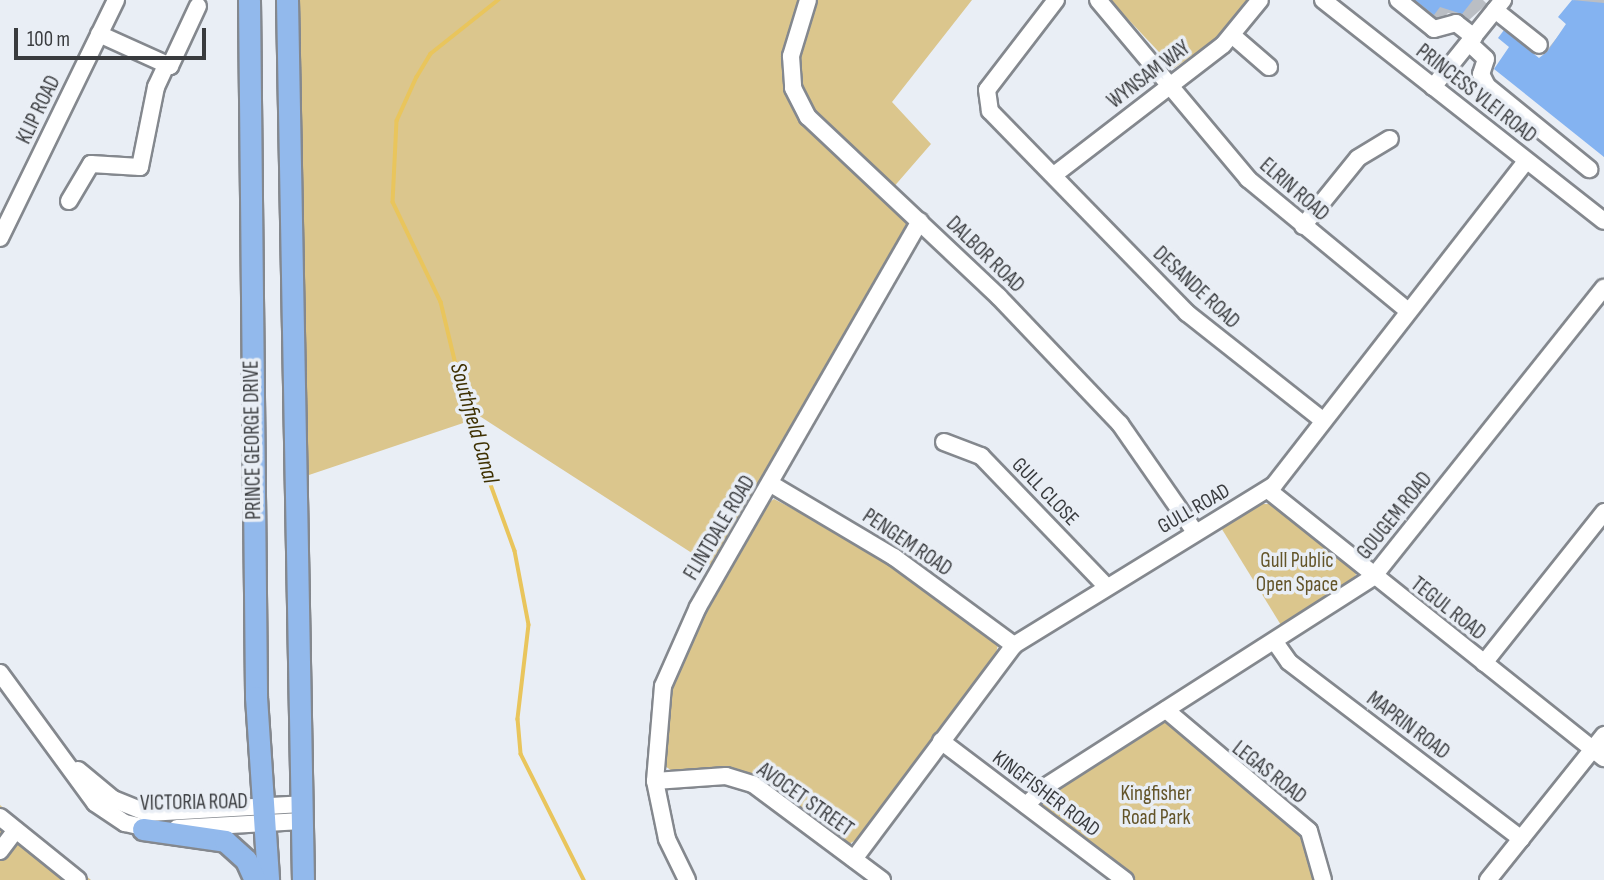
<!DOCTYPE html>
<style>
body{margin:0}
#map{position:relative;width:1604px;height:880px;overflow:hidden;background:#e9eef5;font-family:"Sofia Sans Condensed",sans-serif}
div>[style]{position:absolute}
.green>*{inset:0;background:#dbc68d}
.shadow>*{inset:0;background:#0003}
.stream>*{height:3.5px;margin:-1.75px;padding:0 1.75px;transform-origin:1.75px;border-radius:1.75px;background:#e9c55c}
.building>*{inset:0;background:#84b3f1}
.roads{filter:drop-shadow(2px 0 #84888e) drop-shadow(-2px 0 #84888e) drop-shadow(0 2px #84888e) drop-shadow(0 -2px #84888e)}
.minor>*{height:16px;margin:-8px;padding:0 8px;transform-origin:8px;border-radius:8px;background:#fff}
.major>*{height:21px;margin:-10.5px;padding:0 10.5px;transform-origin:10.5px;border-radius:10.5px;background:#92b9ec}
span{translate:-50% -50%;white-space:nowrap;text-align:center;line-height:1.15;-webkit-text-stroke:7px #e9eef5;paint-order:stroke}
.street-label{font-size:21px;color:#393b3e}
.park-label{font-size:21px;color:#635429}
.water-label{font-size:23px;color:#3e3001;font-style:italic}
.scale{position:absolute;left:14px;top:28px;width:192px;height:32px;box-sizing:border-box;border:4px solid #393b3e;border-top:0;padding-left:9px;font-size:21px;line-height:24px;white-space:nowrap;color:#393b3e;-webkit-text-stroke:5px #e9eef5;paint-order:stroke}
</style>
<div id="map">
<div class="green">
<i style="clip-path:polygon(299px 0,972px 0,892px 102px,931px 144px,885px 197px,907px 220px,905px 231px,712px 566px,481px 417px,306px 476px)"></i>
<i style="clip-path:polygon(1110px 0,1250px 0,1217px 40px,1174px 68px)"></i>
<i style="clip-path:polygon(774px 499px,875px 552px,998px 645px,995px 657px,861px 837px,849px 844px,744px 773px,674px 772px,663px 765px,668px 694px,692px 631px,764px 506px)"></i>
<i style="clip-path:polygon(1256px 504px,1273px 504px,1356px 573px,1355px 581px,1284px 630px,1220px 526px)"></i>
<i style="clip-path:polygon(1166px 710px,1309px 831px,1323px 880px,1125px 880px,1026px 805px)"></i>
<i style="clip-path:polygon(0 805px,91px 880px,0 880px)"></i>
</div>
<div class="shadow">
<i style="clip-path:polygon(1411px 0,1483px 0,1487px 4px,1469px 20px,1448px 13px,1441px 21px)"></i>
<i style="clip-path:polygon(1574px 0,1604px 0,1604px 157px,1539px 60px,1567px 25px,1560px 17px)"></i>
</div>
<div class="stream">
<i style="left:499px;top:0;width:87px;rotate:141.5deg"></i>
<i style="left:431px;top:54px;width:27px;rotate:121deg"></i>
<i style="left:417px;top:77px;width:48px;rotate:114.4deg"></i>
<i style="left:397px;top:121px;width:81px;rotate:92.8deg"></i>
<i style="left:393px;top:202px;width:111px;rotate:64.4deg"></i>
<i style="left:441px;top:302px;width:137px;rotate:76.5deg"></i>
<i style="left:473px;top:435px;width:123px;rotate:70.1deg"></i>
<i style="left:515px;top:551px;width:75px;rotate:79.3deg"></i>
<i style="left:529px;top:625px;width:95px;rotate:96.7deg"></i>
<i style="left:518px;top:719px;width:35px;rotate:85deg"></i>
<i style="left:521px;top:754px;width:141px;rotate:63.4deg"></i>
</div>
<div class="building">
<i style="clip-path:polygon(1415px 0,1473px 0,1462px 14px,1440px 7px,1434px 15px)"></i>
<i style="clip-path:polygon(1572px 0,1604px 3px,1604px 157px,1494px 69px,1509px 47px,1498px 38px,1504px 30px,1539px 58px,1547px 52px,1566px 24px,1558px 17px)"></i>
</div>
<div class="roads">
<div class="minor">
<i style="left:808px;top:0;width:59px;rotate:106.9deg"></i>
<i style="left:791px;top:56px;width:32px;rotate:86deg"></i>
<i style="left:793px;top:88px;width:33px;rotate:63deg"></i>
<i style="left:808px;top:117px;width:262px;rotate:43.3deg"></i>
<i style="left:999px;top:297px;width:175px;rotate:46.4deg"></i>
<i style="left:1120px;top:424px;width:131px;rotate:55.2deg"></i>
<i style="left:1056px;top:0;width:113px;rotate:127.5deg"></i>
<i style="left:987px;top:90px;width:21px;rotate:82deg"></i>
<i style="left:990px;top:111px;width:282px;rotate:45.7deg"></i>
<i style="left:1187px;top:313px;width:171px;rotate:38.3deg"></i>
<i style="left:1098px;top:0;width:234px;rotate:50deg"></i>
<i style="left:1248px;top:179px;width:206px;rotate:39.5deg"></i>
<i style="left:1323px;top:0;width:357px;rotate:38.2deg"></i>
<i style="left:1398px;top:0;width:46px;rotate:38.9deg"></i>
<i style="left:1434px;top:29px;width:23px;rotate:-15deg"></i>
<i style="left:1456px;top:23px;width:23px;rotate:38deg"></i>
<i style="left:1495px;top:10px;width:56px;rotate:38.5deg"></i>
<i style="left:99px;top:34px;width:78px;rotate:24.3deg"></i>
<i style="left:170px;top:66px;width:66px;rotate:-65deg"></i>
<i style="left:1232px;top:35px;width:49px;rotate:40.9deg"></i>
<i style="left:1469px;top:43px;width:23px;rotate:43deg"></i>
<i style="left:1486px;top:59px;width:16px;rotate:108deg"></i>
<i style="left:1481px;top:74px;width:13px;rotate:63deg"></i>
<i style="left:1487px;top:86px;width:132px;rotate:39.1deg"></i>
<i style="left:1433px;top:87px;width:112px;rotate:-51.2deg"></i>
<i style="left:1054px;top:175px;width:213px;rotate:-37.6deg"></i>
<i style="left:1223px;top:45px;width:58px;rotate:-50.6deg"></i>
<i style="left:69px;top:201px;width:43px;rotate:-59.3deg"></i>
<i style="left:91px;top:164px;width:49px;rotate:3.5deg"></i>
<i style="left:140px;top:167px;width:82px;rotate:-78.7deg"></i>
<i style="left:156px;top:87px;width:23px;rotate:-65deg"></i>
<i style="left:1303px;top:226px;width:87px;rotate:-51deg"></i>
<i style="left:1358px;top:158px;width:37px;rotate:-31deg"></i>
<i style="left:0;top:238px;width:265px;rotate:-64deg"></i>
<i style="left:944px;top:442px;width:40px;rotate:21deg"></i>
<i style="left:981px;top:456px;width:179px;rotate:46.1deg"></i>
<i style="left:771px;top:484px;width:143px;rotate:30.7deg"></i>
<i style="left:894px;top:557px;width:149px;rotate:36.3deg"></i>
<i style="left:1268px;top:490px;width:430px;rotate:38.6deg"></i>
<i style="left:1275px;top:642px;width:24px;rotate:55deg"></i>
<i style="left:1289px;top:662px;width:292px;rotate:37.3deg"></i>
<i style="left:1484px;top:663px;width:193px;rotate:-51.5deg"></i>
<i style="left:0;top:673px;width:161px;rotate:53.8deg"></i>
<i style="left:95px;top:803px;width:36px;rotate:34deg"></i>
<i style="left:125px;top:823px;width:27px;rotate:13deg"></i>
<i style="left:1166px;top:710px;width:187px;rotate:40.2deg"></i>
<i style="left:1309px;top:831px;width:51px;rotate:74.1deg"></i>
<i style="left:941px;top:741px;width:231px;rotate:37.1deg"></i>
<i style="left:78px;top:770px;width:45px;rotate:39.6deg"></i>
<i style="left:113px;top:799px;width:38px;rotate:22deg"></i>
<i style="left:148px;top:813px;width:154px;rotate:-3.3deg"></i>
<i style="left:655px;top:781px;width:71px;rotate:-4deg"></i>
<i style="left:726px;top:776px;width:28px;rotate:17deg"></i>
<i style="left:753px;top:784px;width:161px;rotate:36.7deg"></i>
<i style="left:1026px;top:805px;width:26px;rotate:-43deg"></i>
<i style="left:1045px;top:787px;width:389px;rotate:-32.6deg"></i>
<i style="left:1373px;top:577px;width:370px;rotate:-51.4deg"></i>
<i style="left:0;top:817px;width:100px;rotate:38.9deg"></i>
<i style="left:177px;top:828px;width:125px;rotate:-3.2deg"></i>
<i style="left:0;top:851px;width:26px;rotate:-53deg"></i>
<i style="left:854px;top:859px;width:267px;rotate:-53.2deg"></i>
<i style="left:1014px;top:645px;width:305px;rotate:-31.6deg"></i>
<i style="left:1274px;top:485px;width:410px;rotate:-52.1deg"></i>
<i style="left:687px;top:880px;width:46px;rotate:-116deg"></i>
<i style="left:667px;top:839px;width:59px;rotate:-101.7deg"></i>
<i style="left:655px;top:781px;width:95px;rotate:-85.2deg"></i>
<i style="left:663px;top:686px;width:86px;rotate:-66.1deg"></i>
<i style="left:698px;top:607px;width:445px;rotate:-60.1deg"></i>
<i style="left:1488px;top:880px;width:186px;rotate:-51.3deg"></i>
</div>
<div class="major">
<i style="left:249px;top:0;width:697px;rotate:89.42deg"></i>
<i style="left:256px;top:697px;width:183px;rotate:86.2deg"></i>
<i style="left:287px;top:0;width:880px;rotate:88.96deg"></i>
<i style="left:143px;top:829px;width:83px;rotate:8.3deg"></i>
<i style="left:225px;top:841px;width:28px;rotate:42deg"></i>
<i style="left:246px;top:860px;width:22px;rotate:66deg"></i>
</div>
</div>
<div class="street-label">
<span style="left:1149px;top:75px;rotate:-37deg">WYNSAM WAY</span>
<span style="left:1476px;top:94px;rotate:38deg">PRINCESS VLEI ROAD</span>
<span style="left:39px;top:110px;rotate:-64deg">KLIP ROAD</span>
<span style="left:1294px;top:190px;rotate:41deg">ELRIN ROAD</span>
<span style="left:985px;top:255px;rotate:44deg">DALBOR ROAD</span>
<span style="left:1196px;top:288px;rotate:43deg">DESANDE ROAD</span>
<span style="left:253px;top:440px;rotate:-91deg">PRINCE GEORGE DRIVE</span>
<span style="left:1045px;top:492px;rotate:46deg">GULL CLOSE</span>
<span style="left:1194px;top:509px;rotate:-30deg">GULL ROAD</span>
<span style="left:1395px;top:516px;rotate:-51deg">GOUGEM ROAD</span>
<span style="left:720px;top:528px;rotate:-59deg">FLINTDALE ROAD</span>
<span style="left:907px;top:543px;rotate:34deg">PENGEM ROAD</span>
<span style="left:1448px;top:609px;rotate:38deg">TEGUL ROAD</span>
<span style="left:1408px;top:726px;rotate:37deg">MAPRIN ROAD</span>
<span style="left:1269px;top:773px;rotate:38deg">LEGAS ROAD</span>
<span style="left:1046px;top:794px;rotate:37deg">KINGFISHER ROAD</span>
<span style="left:805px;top:800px;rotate:35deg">AVOCET STREET</span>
<span style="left:194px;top:803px;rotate:-1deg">VICTORIA ROAD</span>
</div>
<div class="park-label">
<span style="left:1297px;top:573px">Gull Public<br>Open Space</span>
<span style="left:1156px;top:806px">Kingfisher<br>Road Park</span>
</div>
<div class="water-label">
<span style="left:474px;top:423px;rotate:74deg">Southfield Canal</span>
</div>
<div class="scale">100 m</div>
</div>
